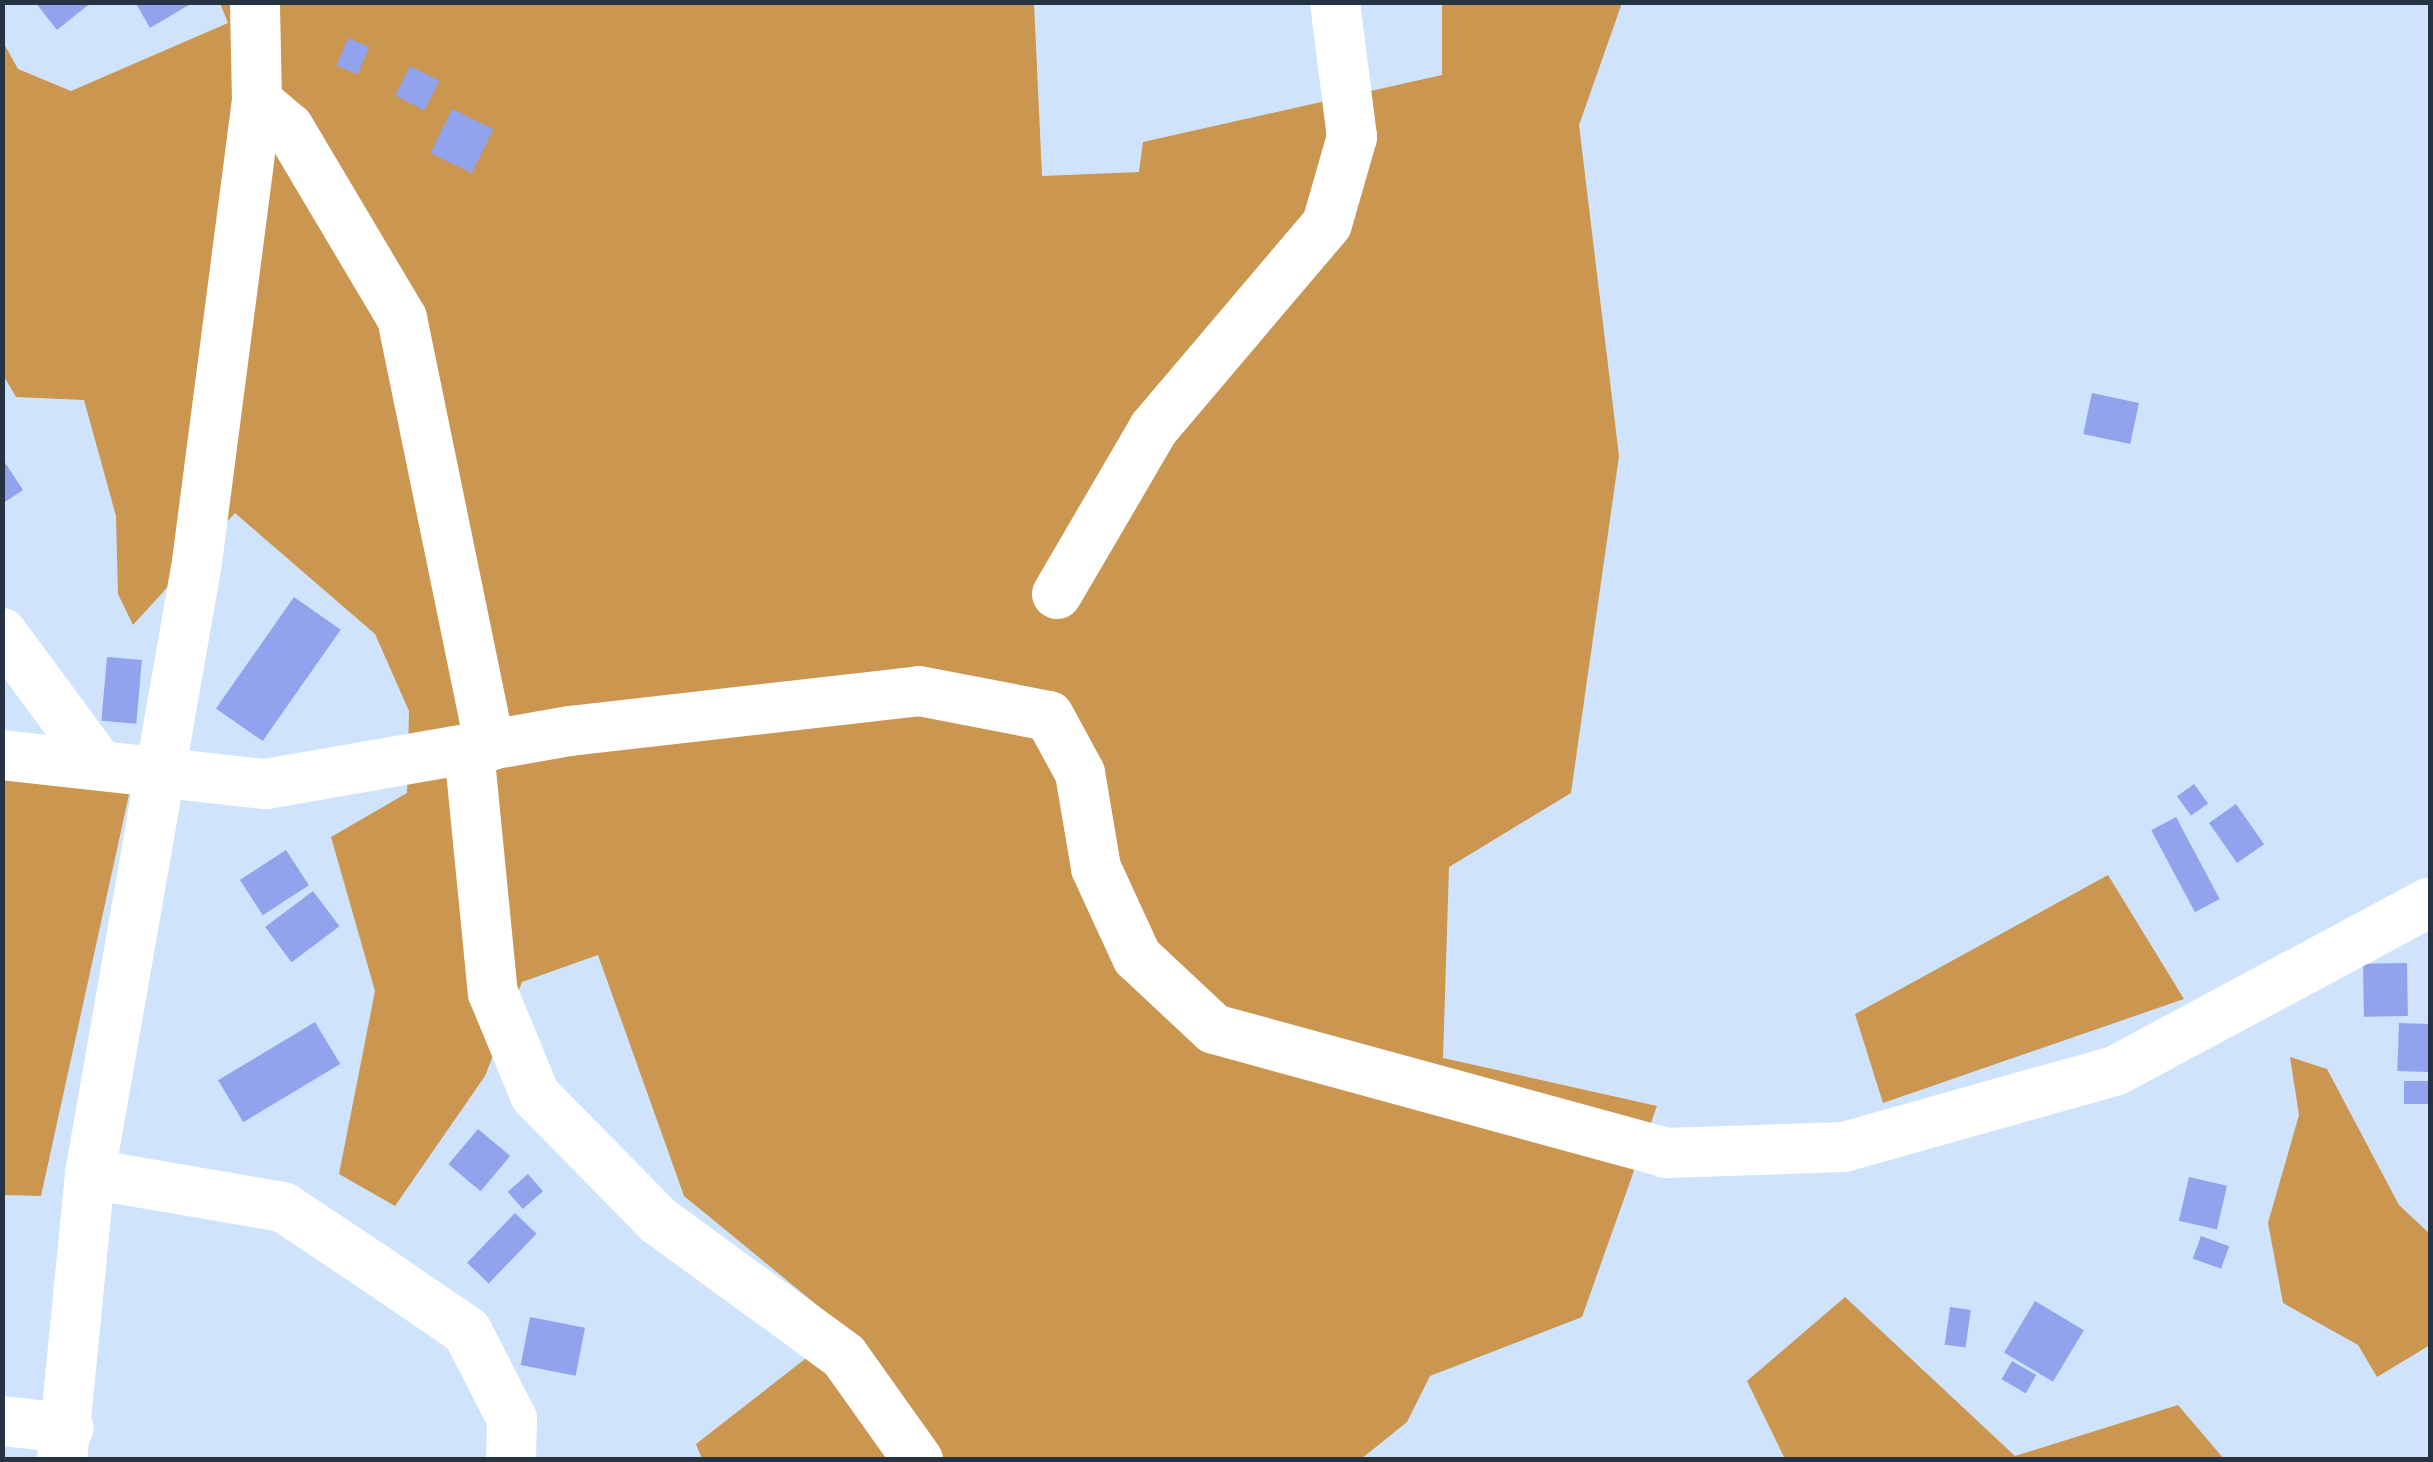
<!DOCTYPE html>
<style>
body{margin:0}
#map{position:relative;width:2433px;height:1462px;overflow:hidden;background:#cfe4fc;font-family:Cabin,sans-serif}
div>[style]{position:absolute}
.forest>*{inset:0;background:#cb9650}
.building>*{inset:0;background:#90a3ec;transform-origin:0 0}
.minor>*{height:50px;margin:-25px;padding:0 25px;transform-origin:25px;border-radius:25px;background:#fff}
span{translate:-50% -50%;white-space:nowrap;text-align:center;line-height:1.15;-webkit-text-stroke:10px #fff;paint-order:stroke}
.frame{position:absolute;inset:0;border:5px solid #253342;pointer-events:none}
</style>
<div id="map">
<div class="forest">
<i style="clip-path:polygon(220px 3px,1034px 3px,1042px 176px,1139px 172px,1143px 142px,1442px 75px,1442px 3px,1622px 3px,1579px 125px,1619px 456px,1571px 793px,1449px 867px,1443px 1058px,1657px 1106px,1582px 1317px,1430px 1376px,1407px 1422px,1361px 1459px,702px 1459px,696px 1444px,845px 1328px,684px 1196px,598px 955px,522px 982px,485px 1076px,395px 1206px,339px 1174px,375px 991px,331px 837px,407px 793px,409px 711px,375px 634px,235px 513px,133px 625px,118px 594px,116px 516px,84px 400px,16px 397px,3px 375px,2px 40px,18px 69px,71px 91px,228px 23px)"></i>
<i style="clip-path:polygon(2px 780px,130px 790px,41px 1196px,3px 1195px)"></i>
<i style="clip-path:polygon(2108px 875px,2184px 999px,1883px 1103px,1855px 1014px)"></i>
<i style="clip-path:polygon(2290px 1057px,2327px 1069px,2399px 1205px,2430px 1234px,2430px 1345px,2377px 1377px,2358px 1345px,2283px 1303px,2268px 1223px,2299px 1115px)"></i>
<i style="clip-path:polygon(1845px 1297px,2015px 1456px,2178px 1405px,2224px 1459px,1785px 1459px,1747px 1381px)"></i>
</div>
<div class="building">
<i style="clip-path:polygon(35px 2px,92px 2px,57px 30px)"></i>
<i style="clip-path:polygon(135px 2px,194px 2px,150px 28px)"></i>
<i style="left:348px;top:38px;width:23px;height:30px;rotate:23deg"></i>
<i style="left:410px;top:66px;width:33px;height:33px;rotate:27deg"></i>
<i style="left:452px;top:109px;width:46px;height:49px;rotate:26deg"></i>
<i style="left:2092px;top:393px;width:48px;height:42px;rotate:12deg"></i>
<i style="clip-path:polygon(2px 458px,23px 490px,2px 504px)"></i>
<i style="left:294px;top:597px;width:57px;height:136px;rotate:35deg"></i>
<i style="left:107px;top:657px;width:35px;height:64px;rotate:5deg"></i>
<i style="left:2194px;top:784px;width:24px;height:21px;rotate:54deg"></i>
<i style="left:2236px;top:804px;width:49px;height:33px;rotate:55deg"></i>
<i style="left:2176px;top:817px;width:93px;height:28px;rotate:62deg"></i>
<i style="left:286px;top:850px;width:42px;height:55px;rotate:57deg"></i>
<i style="left:313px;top:891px;width:44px;height:60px;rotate:53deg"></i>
<i style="left:2407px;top:963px;width:53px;height:44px;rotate:89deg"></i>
<i style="left:315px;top:1022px;width:49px;height:113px;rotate:59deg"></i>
<i style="left:2399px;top:1023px;width:31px;height:48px;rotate:2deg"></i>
<i style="left:2430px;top:1081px;width:23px;height:26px;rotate:90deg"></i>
<i style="left:478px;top:1129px;width:42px;height:46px;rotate:40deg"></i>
<i style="left:528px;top:1174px;width:23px;height:27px;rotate:49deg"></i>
<i style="left:2189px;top:1177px;width:39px;height:45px;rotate:13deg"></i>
<i style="left:515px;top:1213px;width:30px;height:69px;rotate:44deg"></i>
<i style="left:2201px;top:1236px;width:30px;height:24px;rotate:20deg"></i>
<i style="left:2035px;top:1301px;width:57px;height:60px;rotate:31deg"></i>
<i style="left:1950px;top:1307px;width:21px;height:38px;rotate:8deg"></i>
<i style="left:530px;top:1317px;width:56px;height:49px;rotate:11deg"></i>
<i style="left:2012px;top:1361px;width:28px;height:21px;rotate:30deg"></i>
</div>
<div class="minor">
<i style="left:257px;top:101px;width:42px;rotate:40.2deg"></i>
<i style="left:289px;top:128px;width:221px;rotate:59.3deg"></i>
<i style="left:402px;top:318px;width:437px;rotate:78.4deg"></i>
<i style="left:1057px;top:594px;width:192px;rotate:-59.7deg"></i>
<i style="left:1154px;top:428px;width:267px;rotate:-49.7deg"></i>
<i style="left:1327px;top:224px;width:91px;rotate:-74deg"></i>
<i style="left:1352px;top:137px;width:136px;rotate:-97.2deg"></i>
<i style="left:2px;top:633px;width:162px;rotate:53.6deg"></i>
<i style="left:469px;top:750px;width:244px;rotate:84.4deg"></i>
<i style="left:493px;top:993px;width:110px;rotate:67.6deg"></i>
<i style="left:535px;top:1095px;width:177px;rotate:45.5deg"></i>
<i style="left:659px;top:1221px;width:229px;rotate:36.1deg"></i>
<i style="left:844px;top:1356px;width:128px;rotate:54.6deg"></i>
<i style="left:2px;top:755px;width:266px;rotate:6.3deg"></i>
<i style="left:266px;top:784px;width:309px;rotate:-9.9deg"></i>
<i style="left:570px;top:731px;width:351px;rotate:-6.5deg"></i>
<i style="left:919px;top:691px;width:132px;rotate:10.9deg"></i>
<i style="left:1049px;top:716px;width:65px;rotate:61.5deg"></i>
<i style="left:1080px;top:773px;width:96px;rotate:80.4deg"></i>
<i style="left:1096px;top:868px;width:98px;rotate:65.3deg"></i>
<i style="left:1137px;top:957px;width:105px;rotate:43.1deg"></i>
<i style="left:1214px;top:1029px;width:469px;rotate:15.3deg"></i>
<i style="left:1666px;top:1153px;width:178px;rotate:-1.9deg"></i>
<i style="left:1844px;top:1147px;width:281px;rotate:-15.7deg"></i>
<i style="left:2115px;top:1071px;width:357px;rotate:-28.2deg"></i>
<i style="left:90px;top:1174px;width:196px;rotate:9.7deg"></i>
<i style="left:283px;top:1207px;width:112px;rotate:33.7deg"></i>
<i style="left:376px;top:1269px;width:110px;rotate:34.3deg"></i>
<i style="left:467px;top:1331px;width:99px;rotate:62.9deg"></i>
<i style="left:512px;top:1419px;width:41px;rotate:91.4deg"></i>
<i style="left:2px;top:1421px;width:67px;rotate:6deg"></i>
<i style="left:62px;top:1460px;width:287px;rotate:-84.4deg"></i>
<i style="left:90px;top:1174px;width:621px;rotate:-80.08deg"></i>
<i style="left:197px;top:562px;width:465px;rotate:-82.6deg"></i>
<i style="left:257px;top:101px;width:99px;rotate:-91.2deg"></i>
</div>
<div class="frame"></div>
</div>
